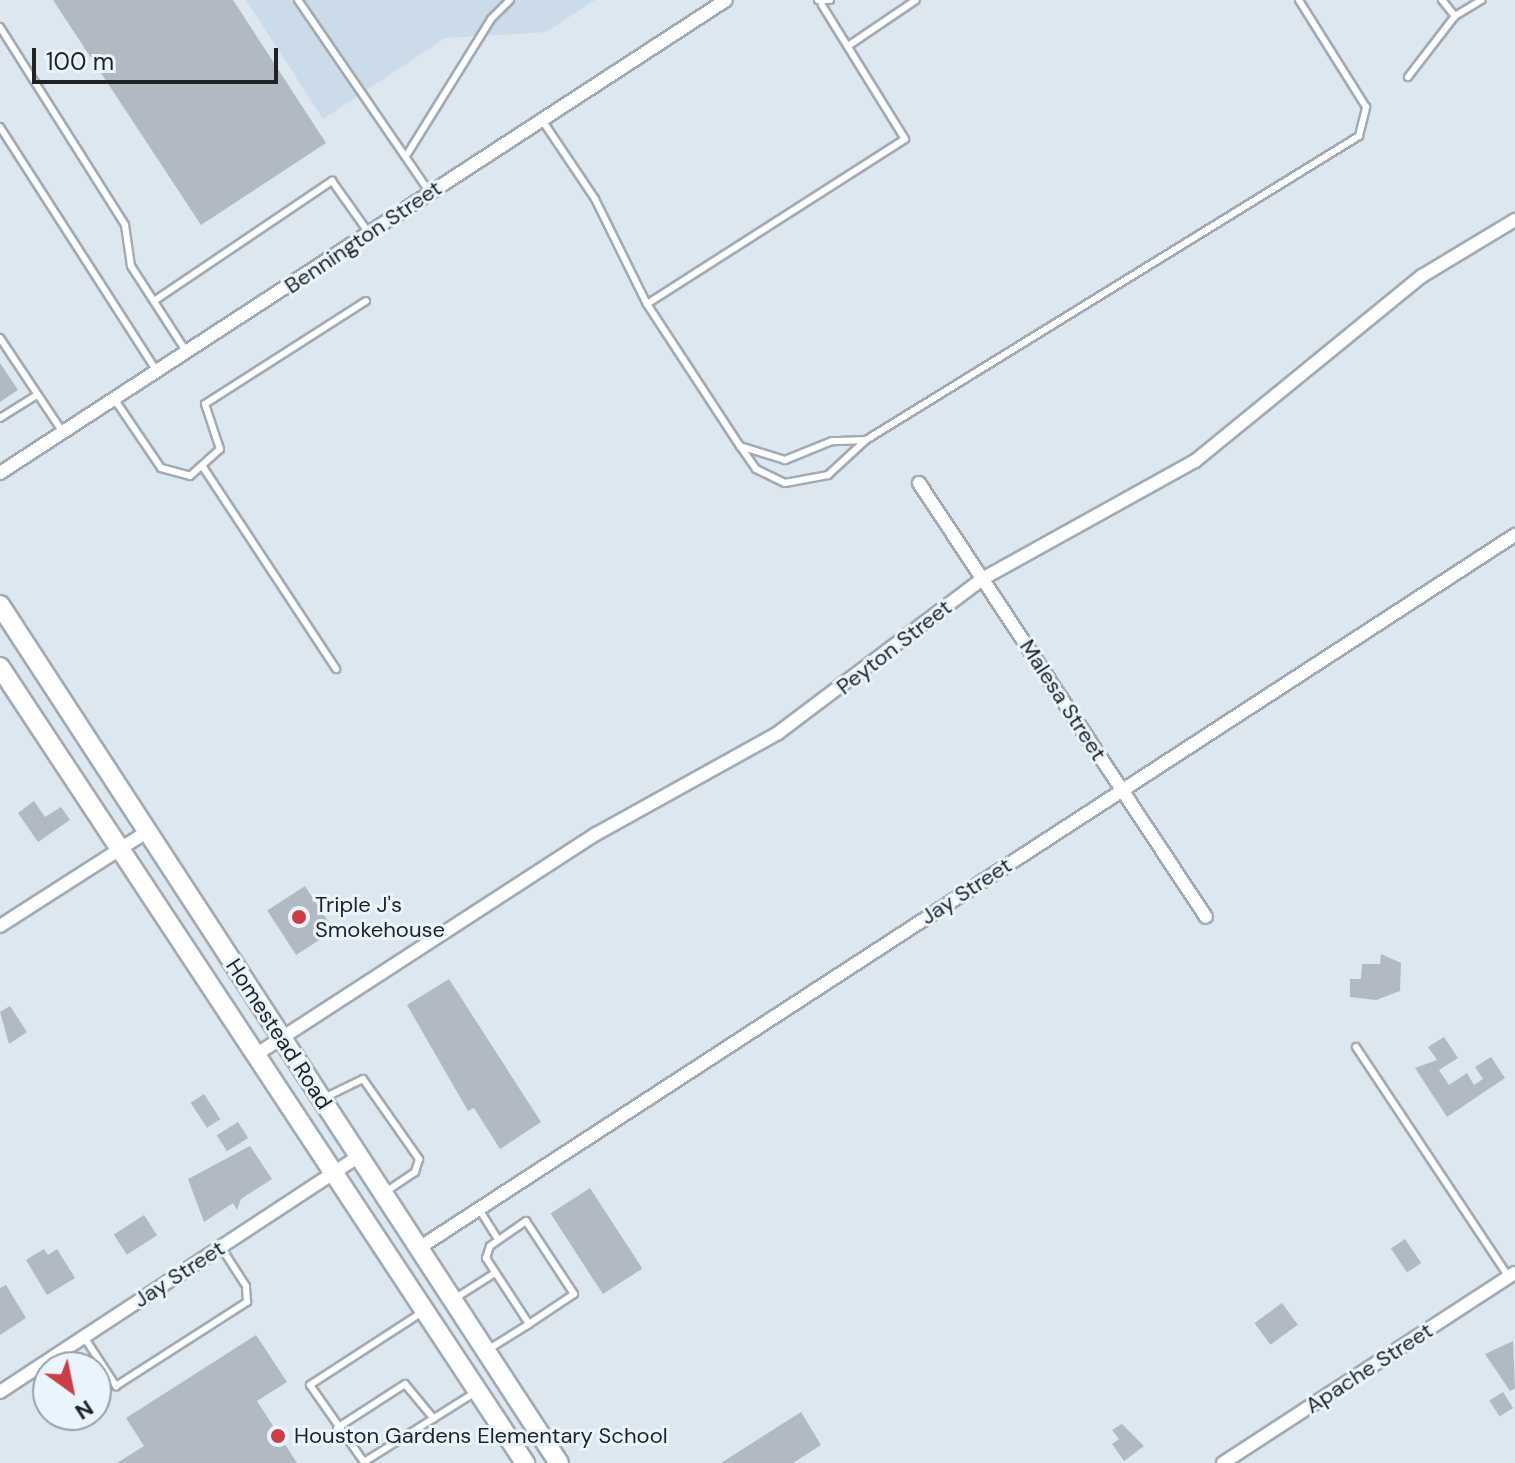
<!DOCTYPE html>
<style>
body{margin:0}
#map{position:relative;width:1515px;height:1463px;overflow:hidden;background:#dce7ef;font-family:"DM Sans",sans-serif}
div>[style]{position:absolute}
.built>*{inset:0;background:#cbdbe9}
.building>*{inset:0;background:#b1bac2;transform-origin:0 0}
.roads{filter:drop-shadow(2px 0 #a2abb3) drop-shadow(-2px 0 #a2abb3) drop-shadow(0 2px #a2abb3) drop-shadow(0 -2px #a2abb3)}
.service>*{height:6px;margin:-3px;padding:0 3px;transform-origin:3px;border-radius:3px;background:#fff}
.minor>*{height:12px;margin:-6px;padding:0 6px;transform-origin:6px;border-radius:6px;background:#fff}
.secondary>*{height:18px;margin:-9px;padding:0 9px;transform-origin:9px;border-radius:9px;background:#fff}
.dots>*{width:22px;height:22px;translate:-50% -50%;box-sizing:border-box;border:4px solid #eaf4fc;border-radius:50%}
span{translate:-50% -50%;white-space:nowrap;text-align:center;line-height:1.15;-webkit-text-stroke:6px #eaf4fc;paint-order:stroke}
.street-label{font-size:22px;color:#1f2326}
.poi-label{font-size:22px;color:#1f2326}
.left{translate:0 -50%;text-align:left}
.north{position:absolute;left:32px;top:1351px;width:80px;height:80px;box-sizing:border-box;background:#eaf4fc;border:2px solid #99a0a6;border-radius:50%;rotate:147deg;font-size:22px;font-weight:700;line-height:32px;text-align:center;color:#1f2326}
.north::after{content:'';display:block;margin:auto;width:28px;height:36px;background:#cd3d45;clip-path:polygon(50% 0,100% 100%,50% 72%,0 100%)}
.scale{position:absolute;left:32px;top:48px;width:246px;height:36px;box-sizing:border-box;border:4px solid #1f2326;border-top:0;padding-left:10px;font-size:24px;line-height:28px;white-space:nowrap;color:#1f2326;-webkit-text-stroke:6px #eaf4fc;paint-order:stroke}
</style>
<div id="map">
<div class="built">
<i style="clip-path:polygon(246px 0,595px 0,546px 32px,445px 38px,323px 119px)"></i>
</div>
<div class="building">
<i style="clip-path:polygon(53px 0,233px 0,326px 143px,201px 225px)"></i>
<i style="clip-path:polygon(0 363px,18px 390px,0 402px)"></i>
<i style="clip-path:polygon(34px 801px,45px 817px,61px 807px,70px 820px,38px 842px,18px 813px)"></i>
<i style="left:305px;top:886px;width:53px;height:45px;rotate:57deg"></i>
<i style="clip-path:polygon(1381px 954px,1401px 963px,1400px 991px,1376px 1000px,1350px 997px,1350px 979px,1361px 979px,1362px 964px,1380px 964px)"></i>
<i style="clip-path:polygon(449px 979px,541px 1122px,500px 1149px,474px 1108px,468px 1111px,407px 1005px)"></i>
<i style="clip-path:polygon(10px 1006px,27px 1032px,9px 1044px,0 1012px)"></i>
<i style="clip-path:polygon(1444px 1037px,1458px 1058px,1439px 1070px,1449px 1085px,1467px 1073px,1474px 1085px,1483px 1079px,1475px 1067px,1491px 1057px,1505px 1078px,1447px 1117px,1415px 1068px,1437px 1060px,1428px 1047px)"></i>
<i style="left:204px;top:1094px;width:30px;height:16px;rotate:57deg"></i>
<i style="left:238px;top:1122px;width:19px;height:25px;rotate:58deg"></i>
<i style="clip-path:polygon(250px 1146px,272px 1179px,241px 1199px,237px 1210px,233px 1203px,204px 1222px,188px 1179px)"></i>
<i style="left:590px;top:1188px;width:96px;height:47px;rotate:57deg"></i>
<i style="left:144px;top:1215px;width:24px;height:36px;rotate:57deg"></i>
<i style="left:1405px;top:1239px;width:29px;height:17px;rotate:56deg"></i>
<i style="clip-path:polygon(44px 1249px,48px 1255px,57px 1249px,75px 1278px,47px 1295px,26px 1260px)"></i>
<i style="clip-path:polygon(6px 1285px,26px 1318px,0 1335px,0 1288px)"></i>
<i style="left:1282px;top:1303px;width:27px;height:34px;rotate:54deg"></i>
<i style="clip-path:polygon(256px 1335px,287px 1382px,257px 1401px,297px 1463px,117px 1463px,144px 1446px,126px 1418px)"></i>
<i style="clip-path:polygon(1513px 1341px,1515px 1388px,1510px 1391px,1485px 1354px)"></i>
<i style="left:1503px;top:1392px;width:19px;height:16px;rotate:58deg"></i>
<i style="clip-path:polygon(801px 1412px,821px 1445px,793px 1463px,721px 1463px)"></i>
<i style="clip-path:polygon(1122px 1424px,1144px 1446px,1124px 1461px,1112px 1444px,1119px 1439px,1112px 1430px)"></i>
</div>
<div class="roads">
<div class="service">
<i style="left:298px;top:0;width:234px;rotate:55.6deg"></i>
<i style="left:818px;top:0;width:12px"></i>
<i style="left:1442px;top:0;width:21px;rotate:51deg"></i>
<i style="left:1455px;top:16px;width:31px;rotate:-31deg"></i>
<i style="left:0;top:27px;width:234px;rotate:57.7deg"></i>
<i style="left:125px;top:225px;width:41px;rotate:81.7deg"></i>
<i style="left:131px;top:266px;width:101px;rotate:57.1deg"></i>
<i style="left:851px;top:44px;width:78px;rotate:-34.1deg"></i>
<i style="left:1408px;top:77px;width:77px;rotate:-52.4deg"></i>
<i style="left:542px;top:120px;width:95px;rotate:56.1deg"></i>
<i style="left:595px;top:199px;width:117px;rotate:63.7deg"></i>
<i style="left:647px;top:304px;width:306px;rotate:-32.6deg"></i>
<i style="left:905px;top:139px;width:158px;rotate:-121.8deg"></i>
<i style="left:0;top:127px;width:289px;rotate:57.3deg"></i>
<i style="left:408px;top:153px;width:158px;rotate:-58.2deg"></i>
<i style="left:491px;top:19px;width:27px;rotate:-45deg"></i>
<i style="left:154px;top:301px;width:215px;rotate:-34deg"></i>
<i style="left:332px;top:181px;width:64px;rotate:54.6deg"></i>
<i style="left:647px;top:304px;width:170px;rotate:56.8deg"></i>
<i style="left:0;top:338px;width:112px;rotate:56.3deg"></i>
<i style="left:115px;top:400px;width:82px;rotate:55.9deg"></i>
<i style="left:161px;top:468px;width:30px;rotate:15deg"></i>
<i style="left:190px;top:476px;width:40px;rotate:-42deg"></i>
<i style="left:220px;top:449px;width:47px;rotate:-108.4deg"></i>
<i style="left:205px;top:404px;width:191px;rotate:-32.6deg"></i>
<i style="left:0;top:418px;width:44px;rotate:-31.9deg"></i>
<i style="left:866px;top:440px;width:34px;rotate:178deg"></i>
<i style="left:832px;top:441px;width:51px;rotate:158deg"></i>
<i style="left:785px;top:460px;width:47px;rotate:-162.7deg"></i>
<i style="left:740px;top:446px;width:28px;rotate:55deg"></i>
<i style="left:756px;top:469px;width:32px;rotate:26deg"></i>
<i style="left:785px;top:483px;width:44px;rotate:-10.5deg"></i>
<i style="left:828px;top:475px;width:52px;rotate:-42.6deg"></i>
<i style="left:866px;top:440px;width:579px;rotate:-31.66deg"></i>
<i style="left:1359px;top:136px;width:30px;rotate:-76deg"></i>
<i style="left:1366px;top:107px;width:126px;rotate:-122.1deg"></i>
<i style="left:203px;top:467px;width:242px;rotate:56.6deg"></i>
<i style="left:1356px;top:1047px;width:276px;rotate:56.4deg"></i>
<i style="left:324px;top:1098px;width:43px;rotate:-26deg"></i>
<i style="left:363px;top:1079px;width:98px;rotate:55deg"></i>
<i style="left:419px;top:1159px;width:14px;rotate:107deg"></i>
<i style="left:415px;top:1172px;width:36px;rotate:146deg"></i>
<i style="left:479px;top:1209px;width:36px;rotate:58deg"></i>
<i style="left:454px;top:1299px;width:49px;rotate:-32.4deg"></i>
<i style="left:424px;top:1311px;width:136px;rotate:147deg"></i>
<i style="left:310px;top:1385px;width:94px;rotate:55deg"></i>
<i style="left:364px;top:1462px;width:130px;rotate:-32.1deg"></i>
<i style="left:84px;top:1337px;width:59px;rotate:56.9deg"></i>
<i style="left:116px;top:1386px;width:156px;rotate:-32.7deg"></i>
<i style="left:247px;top:1302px;width:16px;rotate:-94deg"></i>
<i style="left:246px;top:1286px;width:46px;rotate:-122.7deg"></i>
<i style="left:489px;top:1349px;width:47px;rotate:-32deg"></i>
<i style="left:529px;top:1324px;width:54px;rotate:-33.7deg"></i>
<i style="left:574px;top:1294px;width:87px;rotate:-123.3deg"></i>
<i style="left:526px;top:1221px;width:44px;rotate:145.2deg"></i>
<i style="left:490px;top:1246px;width:13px;rotate:108deg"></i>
<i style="left:486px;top:1258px;width:79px;rotate:56.9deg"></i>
<i style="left:337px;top:1428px;width:81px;rotate:-32.9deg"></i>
<i style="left:405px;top:1384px;width:45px;rotate:50.4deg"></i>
</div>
<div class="minor">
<i style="left:0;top:473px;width:866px;rotate:-33.08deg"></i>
<i style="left:919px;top:483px;width:520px;rotate:56.52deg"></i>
<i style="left:0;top:926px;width:176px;rotate:-32.7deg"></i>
<i style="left:257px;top:1054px;width:404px;rotate:-33deg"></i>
<i style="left:596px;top:834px;width:208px;rotate:-29deg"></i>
<i style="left:778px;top:733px;width:256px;rotate:-37deg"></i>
<i style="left:982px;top:579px;width:244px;rotate:-29deg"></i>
<i style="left:1195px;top:461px;width:293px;rotate:-39.2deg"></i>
<i style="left:1422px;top:276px;width:109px;rotate:-31.1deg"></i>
<i style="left:419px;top:1248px;width:1308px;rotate:-33.05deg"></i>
<i style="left:0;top:1392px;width:428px;rotate:-33.3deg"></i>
<i style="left:1223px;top:1463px;width:348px;rotate:-33.1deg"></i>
</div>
<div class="secondary">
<i style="left:0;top:605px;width:1024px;rotate:56.92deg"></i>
<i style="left:0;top:667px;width:954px;rotate:56.59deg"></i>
</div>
</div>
<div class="dots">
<i style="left:299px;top:917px;background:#cd3d45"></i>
<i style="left:278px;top:1436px;background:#cd3d45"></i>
</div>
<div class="street-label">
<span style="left:363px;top:237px;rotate:-34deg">Bennington Street</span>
<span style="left:894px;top:647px;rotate:-38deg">Peyton Street</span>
<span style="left:1063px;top:700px;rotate:57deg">Malesa Street</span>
<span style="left:966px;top:891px;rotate:-33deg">Jay Street</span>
<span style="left:279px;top:1034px;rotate:57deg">Homestead Road</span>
<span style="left:179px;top:1274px;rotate:-33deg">Jay Street</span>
<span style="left:1369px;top:1368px;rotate:-33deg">Apache Street</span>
</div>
<div class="poi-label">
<span class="left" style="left:315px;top:917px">Triple J's<br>Smokehouse</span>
<span class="left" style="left:294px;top:1436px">Houston Gardens Elementary School</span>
</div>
<div class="north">N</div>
<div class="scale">100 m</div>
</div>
